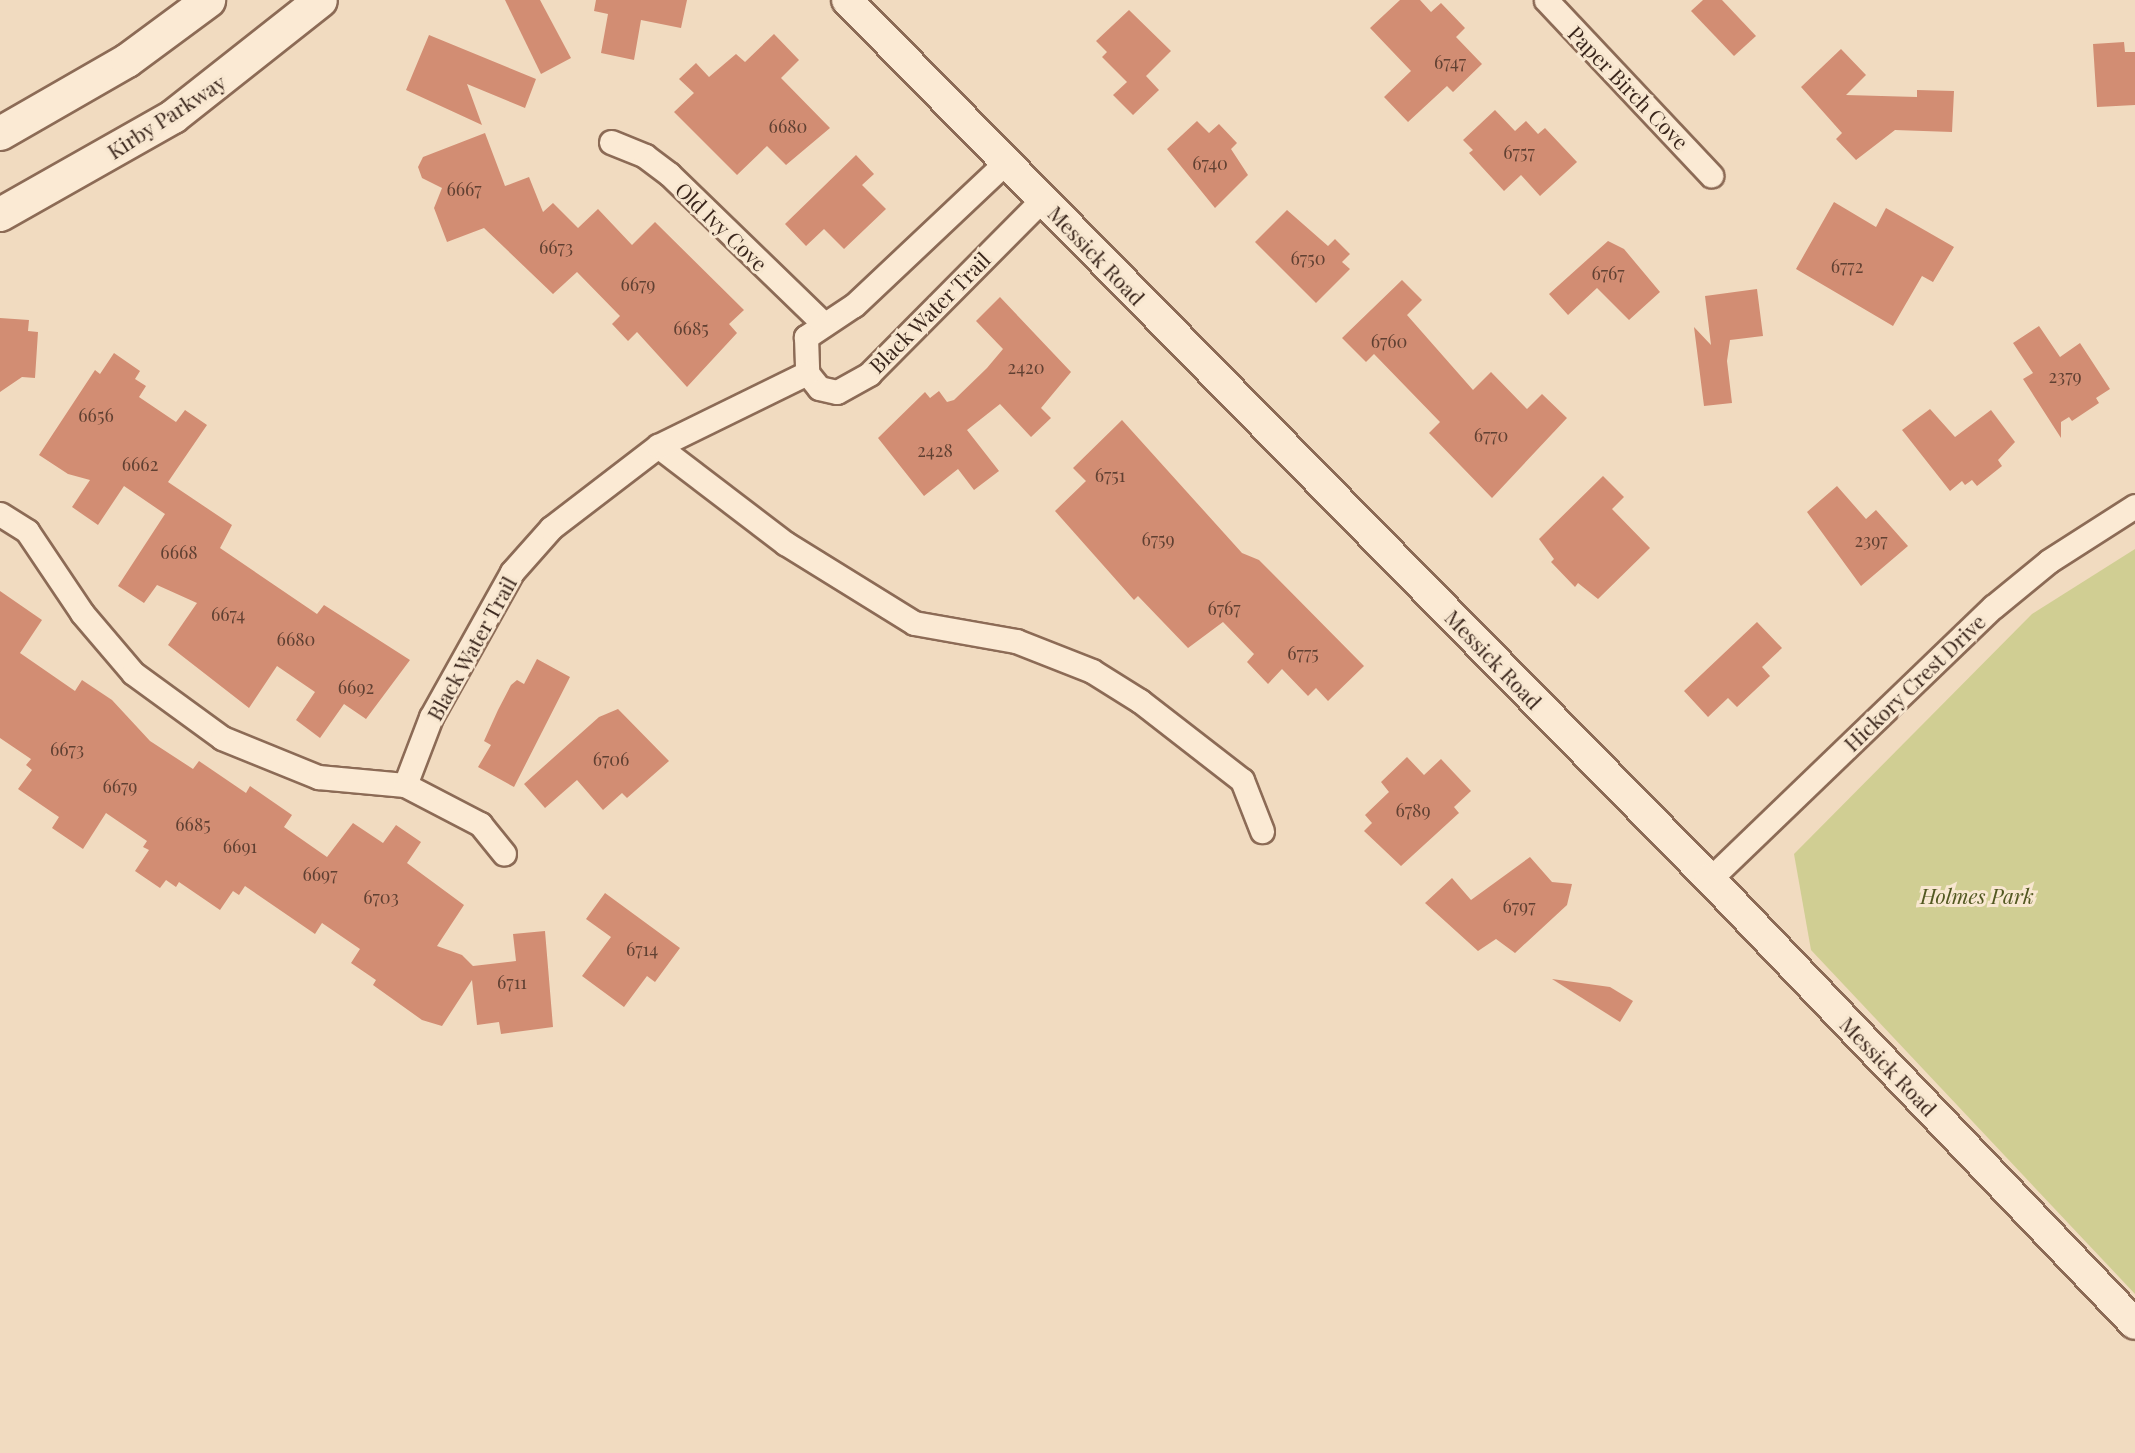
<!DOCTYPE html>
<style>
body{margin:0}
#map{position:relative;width:2135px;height:1453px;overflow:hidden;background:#f1dbc0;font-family:"Playfair Display",serif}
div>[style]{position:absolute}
.green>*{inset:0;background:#d0ce93}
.building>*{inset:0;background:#d28d73}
.roads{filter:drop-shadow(2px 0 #8c6b56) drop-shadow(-2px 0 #8c6b56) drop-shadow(0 2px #8c6b56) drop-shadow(0 -2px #8c6b56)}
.minor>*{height:23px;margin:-11.5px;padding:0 11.5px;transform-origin:11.5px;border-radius:11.5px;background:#fbead4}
.tertiary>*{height:30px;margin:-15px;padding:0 15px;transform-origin:15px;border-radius:15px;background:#fbead4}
.secondary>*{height:33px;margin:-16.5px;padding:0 16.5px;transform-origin:16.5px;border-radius:16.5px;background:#fbead4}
span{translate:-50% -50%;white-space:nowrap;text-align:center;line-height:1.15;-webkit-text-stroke:6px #f8e7d0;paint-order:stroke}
.number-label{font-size:18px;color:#604032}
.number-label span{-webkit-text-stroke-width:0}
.street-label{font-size:21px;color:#3a261c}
.park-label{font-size:21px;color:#525821;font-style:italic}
</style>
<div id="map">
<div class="green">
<i style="clip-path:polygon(2135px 549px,2135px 1294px,1811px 950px,1794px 854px,2032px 614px)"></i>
</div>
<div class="building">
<i style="clip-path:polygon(505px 0,540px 0,571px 58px,541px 74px)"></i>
<i style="clip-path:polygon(596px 0,687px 0,681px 28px,641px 20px,634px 60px,601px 53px,608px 14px,594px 11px)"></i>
<i style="clip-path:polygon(1400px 0,1420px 0,1431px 12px,1441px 3px,1465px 28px,1456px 37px,1482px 64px,1453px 92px,1447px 86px,1408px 122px,1384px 97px,1411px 71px,1370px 28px)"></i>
<i style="clip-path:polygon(1703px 0,1722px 0,1756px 36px,1734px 56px,1691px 11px)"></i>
<i style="clip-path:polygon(1129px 10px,1171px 51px,1146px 76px,1159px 90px,1133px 115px,1113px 95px,1127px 82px,1102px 57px,1107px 52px,1096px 41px)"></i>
<i style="clip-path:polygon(774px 34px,799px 60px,781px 78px,830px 128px,786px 165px,767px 146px,737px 175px,674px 112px,694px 93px,679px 79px,696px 63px,709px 77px,736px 54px,745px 62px)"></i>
<i style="clip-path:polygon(429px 35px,536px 79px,525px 108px,467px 84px,482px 125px,406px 90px)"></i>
<i style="clip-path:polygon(2124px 42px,2125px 52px,2135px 52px,2135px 105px,2097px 107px,2093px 44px)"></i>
<i style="clip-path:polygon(1841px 49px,1866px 75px,1846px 95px,1917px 97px,1917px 90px,1954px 91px,1952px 132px,1895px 130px,1856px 160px,1836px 139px,1842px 133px,1801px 87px)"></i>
<i style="clip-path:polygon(1495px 110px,1515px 131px,1526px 121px,1538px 134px,1545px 128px,1577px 162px,1540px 196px,1521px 175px,1504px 191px,1469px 153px,1473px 150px,1463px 140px)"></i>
<i style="clip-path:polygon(1197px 121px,1209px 133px,1219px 124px,1237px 143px,1231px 149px,1248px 175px,1215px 208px,1167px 149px)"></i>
<i style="clip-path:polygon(485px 133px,505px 186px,529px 177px,543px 212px,553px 203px,578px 228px,598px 209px,632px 245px,655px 222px,744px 310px,729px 324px,737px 333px,687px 387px,637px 332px,628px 341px,612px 324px,620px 316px,577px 272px,553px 294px,484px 228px,447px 242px,434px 208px,442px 188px,422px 178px,418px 167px,423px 157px)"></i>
<i style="clip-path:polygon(856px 155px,874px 174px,862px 185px,886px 209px,844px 249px,824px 229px,806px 246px,785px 224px)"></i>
<i style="clip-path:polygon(1834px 202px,1876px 227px,1886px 208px,1954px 247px,1933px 282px,1922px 276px,1893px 326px,1796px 269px)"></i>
<i style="clip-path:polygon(1287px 210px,1328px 246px,1335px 239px,1350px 254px,1342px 262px,1350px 269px,1316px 303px,1255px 242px)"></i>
<i style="clip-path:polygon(1608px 241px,1624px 249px,1660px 292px,1629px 320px,1597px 288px,1568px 315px,1549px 294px)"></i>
<i style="clip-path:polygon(1402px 280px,1422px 300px,1407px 315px,1473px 390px,1491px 372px,1527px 409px,1542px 394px,1567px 418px,1492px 498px,1429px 433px,1440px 422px,1374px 354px,1366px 362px,1342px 338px)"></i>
<i style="clip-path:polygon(1757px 289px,1763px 336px,1730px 340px,1727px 361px,1732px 403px,1704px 406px,1694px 327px,1711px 345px,1705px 296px)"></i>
<i style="clip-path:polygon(1000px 297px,1071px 372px,1041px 408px,1051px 418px,1031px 437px,1000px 404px,967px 430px,999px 471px,974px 490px,958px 469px,924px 496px,878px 438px,925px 392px,930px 398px,939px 391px,947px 402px,954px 400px,987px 368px,1003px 349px,976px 321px)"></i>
<i style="clip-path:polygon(0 318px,29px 320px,28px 331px,38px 332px,35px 378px,22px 377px,0 392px)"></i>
<i style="clip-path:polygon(2039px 326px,2060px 357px,2080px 343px,2110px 389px,2096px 398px,2099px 403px,2072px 421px,2069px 417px,2061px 422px,2061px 438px,2023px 379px,2033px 373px,2013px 343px)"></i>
<i style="clip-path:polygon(114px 353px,140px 371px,135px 379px,146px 386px,139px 397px,176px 422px,185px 410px,207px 425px,168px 482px,232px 525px,220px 548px,317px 614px,324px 605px,410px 660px,366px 719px,344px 704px,320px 738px,296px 720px,315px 692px,277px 666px,249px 708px,168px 645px,197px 603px,157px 585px,144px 603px,118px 586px,165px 514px,124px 486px,98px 525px,72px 507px,90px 480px,68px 474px,39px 455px,95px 370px,100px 374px)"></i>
<i style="clip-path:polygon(1930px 409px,1955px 437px,1991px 410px,2015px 442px,1998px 460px,2002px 466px,1977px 486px,1972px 480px,1965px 485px,1962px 481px,1950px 491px,1902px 430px)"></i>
<i style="clip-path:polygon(1122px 420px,1242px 553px,1259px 560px,1364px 666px,1328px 701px,1316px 688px,1308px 696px,1282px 669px,1268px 684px,1247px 662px,1254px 654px,1223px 622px,1188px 648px,1138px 596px,1134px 600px,1055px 511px,1086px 481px,1073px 468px)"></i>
<i style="clip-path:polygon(1603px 476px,1624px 497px,1612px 509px,1650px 548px,1598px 599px,1578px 583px,1575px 587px,1551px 562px,1554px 559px,1539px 539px)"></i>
<i style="clip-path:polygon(1837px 486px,1866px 519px,1876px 510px,1908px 546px,1861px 586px,1807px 512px)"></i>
<i style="clip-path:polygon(0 591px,42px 620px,20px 653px,75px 691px,82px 680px,112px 700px,150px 741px,193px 769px,199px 761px,246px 793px,250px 786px,292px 815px,284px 827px,327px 857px,353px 823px,383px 843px,396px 825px,421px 842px,407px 863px,464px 905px,437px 946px,462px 955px,473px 966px,516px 961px,513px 934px,545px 931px,553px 1027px,501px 1034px,499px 1022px,477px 1025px,472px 980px,442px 1026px,422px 1020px,373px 985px,376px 980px,351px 963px,360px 949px,322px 923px,315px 934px,245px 886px,239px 895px,233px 891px,220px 910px,179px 882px,176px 887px,166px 880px,160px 888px,135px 871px,149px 850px,143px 847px,147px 841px,106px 813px,83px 849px,52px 828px,59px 817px,18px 789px,32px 770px,26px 765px,31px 759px,0 738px)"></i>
<i style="clip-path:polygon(1757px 622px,1782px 648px,1762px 667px,1770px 676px,1737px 707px,1728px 698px,1708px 717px,1684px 691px)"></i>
<i style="clip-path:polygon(537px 659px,570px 677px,514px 787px,478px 767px,491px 745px,484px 741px,498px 710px,511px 685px,517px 680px,524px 684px)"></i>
<i style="clip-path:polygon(618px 709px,669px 761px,627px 798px,622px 793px,603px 810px,577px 780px,545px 808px,524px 784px,599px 717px)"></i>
<i style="clip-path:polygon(1407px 757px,1424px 775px,1441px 759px,1471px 791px,1454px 807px,1459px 813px,1401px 866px,1364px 831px,1372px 823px,1365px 815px,1389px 792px,1381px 782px)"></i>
<i style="clip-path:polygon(1530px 857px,1552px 882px,1572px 884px,1567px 905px,1515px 953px,1496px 939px,1478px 951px,1425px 903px,1452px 878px,1471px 900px)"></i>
<i style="clip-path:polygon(605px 893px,680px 948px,655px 982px,647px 976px,624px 1007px,582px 976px,611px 937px,586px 919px)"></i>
<i style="clip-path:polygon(1552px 979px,1610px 987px,1633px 1001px,1620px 1022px)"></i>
</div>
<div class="roads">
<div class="minor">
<i style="left:1546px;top:0;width:241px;rotate:46.7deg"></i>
<i style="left:611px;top:142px;width:37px;rotate:22deg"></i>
<i style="left:645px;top:156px;width:30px;rotate:37deg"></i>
<i style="left:669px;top:174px;width:216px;rotate:44.1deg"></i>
<i style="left:1006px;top:162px;width:209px;rotate:136.7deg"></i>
<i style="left:854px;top:305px;width:58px;rotate:146.3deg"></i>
<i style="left:806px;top:337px;width:36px;rotate:88deg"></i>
<i style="left:807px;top:373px;width:19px;rotate:51deg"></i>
<i style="left:819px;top:388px;width:18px;rotate:13deg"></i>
<i style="left:837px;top:392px;width:37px;rotate:-29deg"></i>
<i style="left:869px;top:374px;width:247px;rotate:-45.2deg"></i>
<i style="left:658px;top:446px;width:160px;rotate:37.4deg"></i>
<i style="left:785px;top:543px;width:152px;rotate:31.8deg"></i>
<i style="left:914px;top:623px;width:104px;rotate:10deg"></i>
<i style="left:1016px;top:641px;width:82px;rotate:21.5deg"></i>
<i style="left:1092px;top:671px;width:57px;rotate:32deg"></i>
<i style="left:1140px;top:701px;width:129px;rotate:37.8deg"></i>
<i style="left:1242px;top:780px;width:55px;rotate:68.6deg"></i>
<i style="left:0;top:514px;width:32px;rotate:32deg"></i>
<i style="left:27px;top:531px;width:99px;rotate:56.1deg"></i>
<i style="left:82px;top:613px;width:79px;rotate:49.6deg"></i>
<i style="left:133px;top:673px;width:110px;rotate:36.1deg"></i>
<i style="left:222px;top:738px;width:104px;rotate:22.1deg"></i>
<i style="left:318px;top:777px;width:87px;rotate:5.3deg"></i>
<i style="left:405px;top:785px;width:85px;rotate:27.5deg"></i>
<i style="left:480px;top:824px;width:38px;rotate:51deg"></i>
<i style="left:405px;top:785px;width:73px;rotate:-69.1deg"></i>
<i style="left:431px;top:717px;width:166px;rotate:-60.8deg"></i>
<i style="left:512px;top:572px;width:59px;rotate:-48.4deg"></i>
<i style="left:551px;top:528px;width:135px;rotate:-37.5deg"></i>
<i style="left:658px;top:446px;width:166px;rotate:-26.1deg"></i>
<i style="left:1710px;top:879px;width:393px;rotate:-43.9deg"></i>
<i style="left:1993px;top:607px;width:72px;rotate:-39.4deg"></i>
<i style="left:2049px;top:561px;width:102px;rotate:-32.6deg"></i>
</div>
<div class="tertiary">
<i style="left:847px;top:0;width:1232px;rotate:45.53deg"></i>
<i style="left:1710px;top:879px;width:615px;rotate:46.32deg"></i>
</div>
<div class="secondary">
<i style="left:0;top:133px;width:146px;rotate:-29.9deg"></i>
<i style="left:127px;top:60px;width:101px;rotate:-36.5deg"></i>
<i style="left:0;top:214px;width:199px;rotate:-29.5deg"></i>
<i style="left:173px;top:116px;width:187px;rotate:-38.3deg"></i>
</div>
</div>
<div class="number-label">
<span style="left:1450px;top:62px">6747</span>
<span style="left:788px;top:126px">6680</span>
<span style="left:1519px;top:152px">6757</span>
<span style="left:1210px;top:163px">6740</span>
<span style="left:464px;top:189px">6667</span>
<span style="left:556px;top:247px">6673</span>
<span style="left:1308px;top:258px">6750</span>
<span style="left:1847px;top:266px">6772</span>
<span style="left:1608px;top:273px">6767</span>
<span style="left:638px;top:284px">6679</span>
<span style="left:691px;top:328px">6685</span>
<span style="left:1389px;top:341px">6760</span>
<span style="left:1026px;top:367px">2420</span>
<span style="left:2065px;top:376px">2379</span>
<span style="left:96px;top:415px">6656</span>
<span style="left:1491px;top:435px">6770</span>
<span style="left:935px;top:450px">2428</span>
<span style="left:140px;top:464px">6662</span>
<span style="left:1110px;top:475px">6751</span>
<span style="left:1158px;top:539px">6759</span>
<span style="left:1871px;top:540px">2397</span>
<span style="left:179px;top:552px">6668</span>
<span style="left:1224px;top:608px">6767</span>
<span style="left:228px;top:614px">6674</span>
<span style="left:296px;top:639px">6680</span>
<span style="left:1303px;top:653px">6775</span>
<span style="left:356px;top:687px">6692</span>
<span style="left:67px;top:749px">6673</span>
<span style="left:611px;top:759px">6706</span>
<span style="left:120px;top:786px">6679</span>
<span style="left:1413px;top:810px">6789</span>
<span style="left:193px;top:824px">6685</span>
<span style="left:240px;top:846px">6691</span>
<span style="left:320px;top:874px">6697</span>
<span style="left:381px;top:897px">6703</span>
<span style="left:1519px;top:906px">6797</span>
<span style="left:642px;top:949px">6714</span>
<span style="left:512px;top:982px">6711</span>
</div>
<div class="street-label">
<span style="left:1629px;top:87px;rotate:46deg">Paper Birch Cove</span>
<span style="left:166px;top:116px;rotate:-33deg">Kirby Parkway</span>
<span style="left:722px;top:226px;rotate:44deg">Old Ivy Cove</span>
<span style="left:1097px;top:255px;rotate:46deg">Messick Road</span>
<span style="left:929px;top:312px;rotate:-45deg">Black Water Trail</span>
<span style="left:471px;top:648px;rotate:-61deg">Black Water Trail</span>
<span style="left:1494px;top:659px;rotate:46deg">Messick Road</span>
<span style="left:1914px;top:682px;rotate:-44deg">Hickory Crest Drive</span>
<span style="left:1889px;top:1066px;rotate:46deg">Messick Road</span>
</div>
<div class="park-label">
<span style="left:1977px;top:895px">Holmes Park</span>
</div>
</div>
